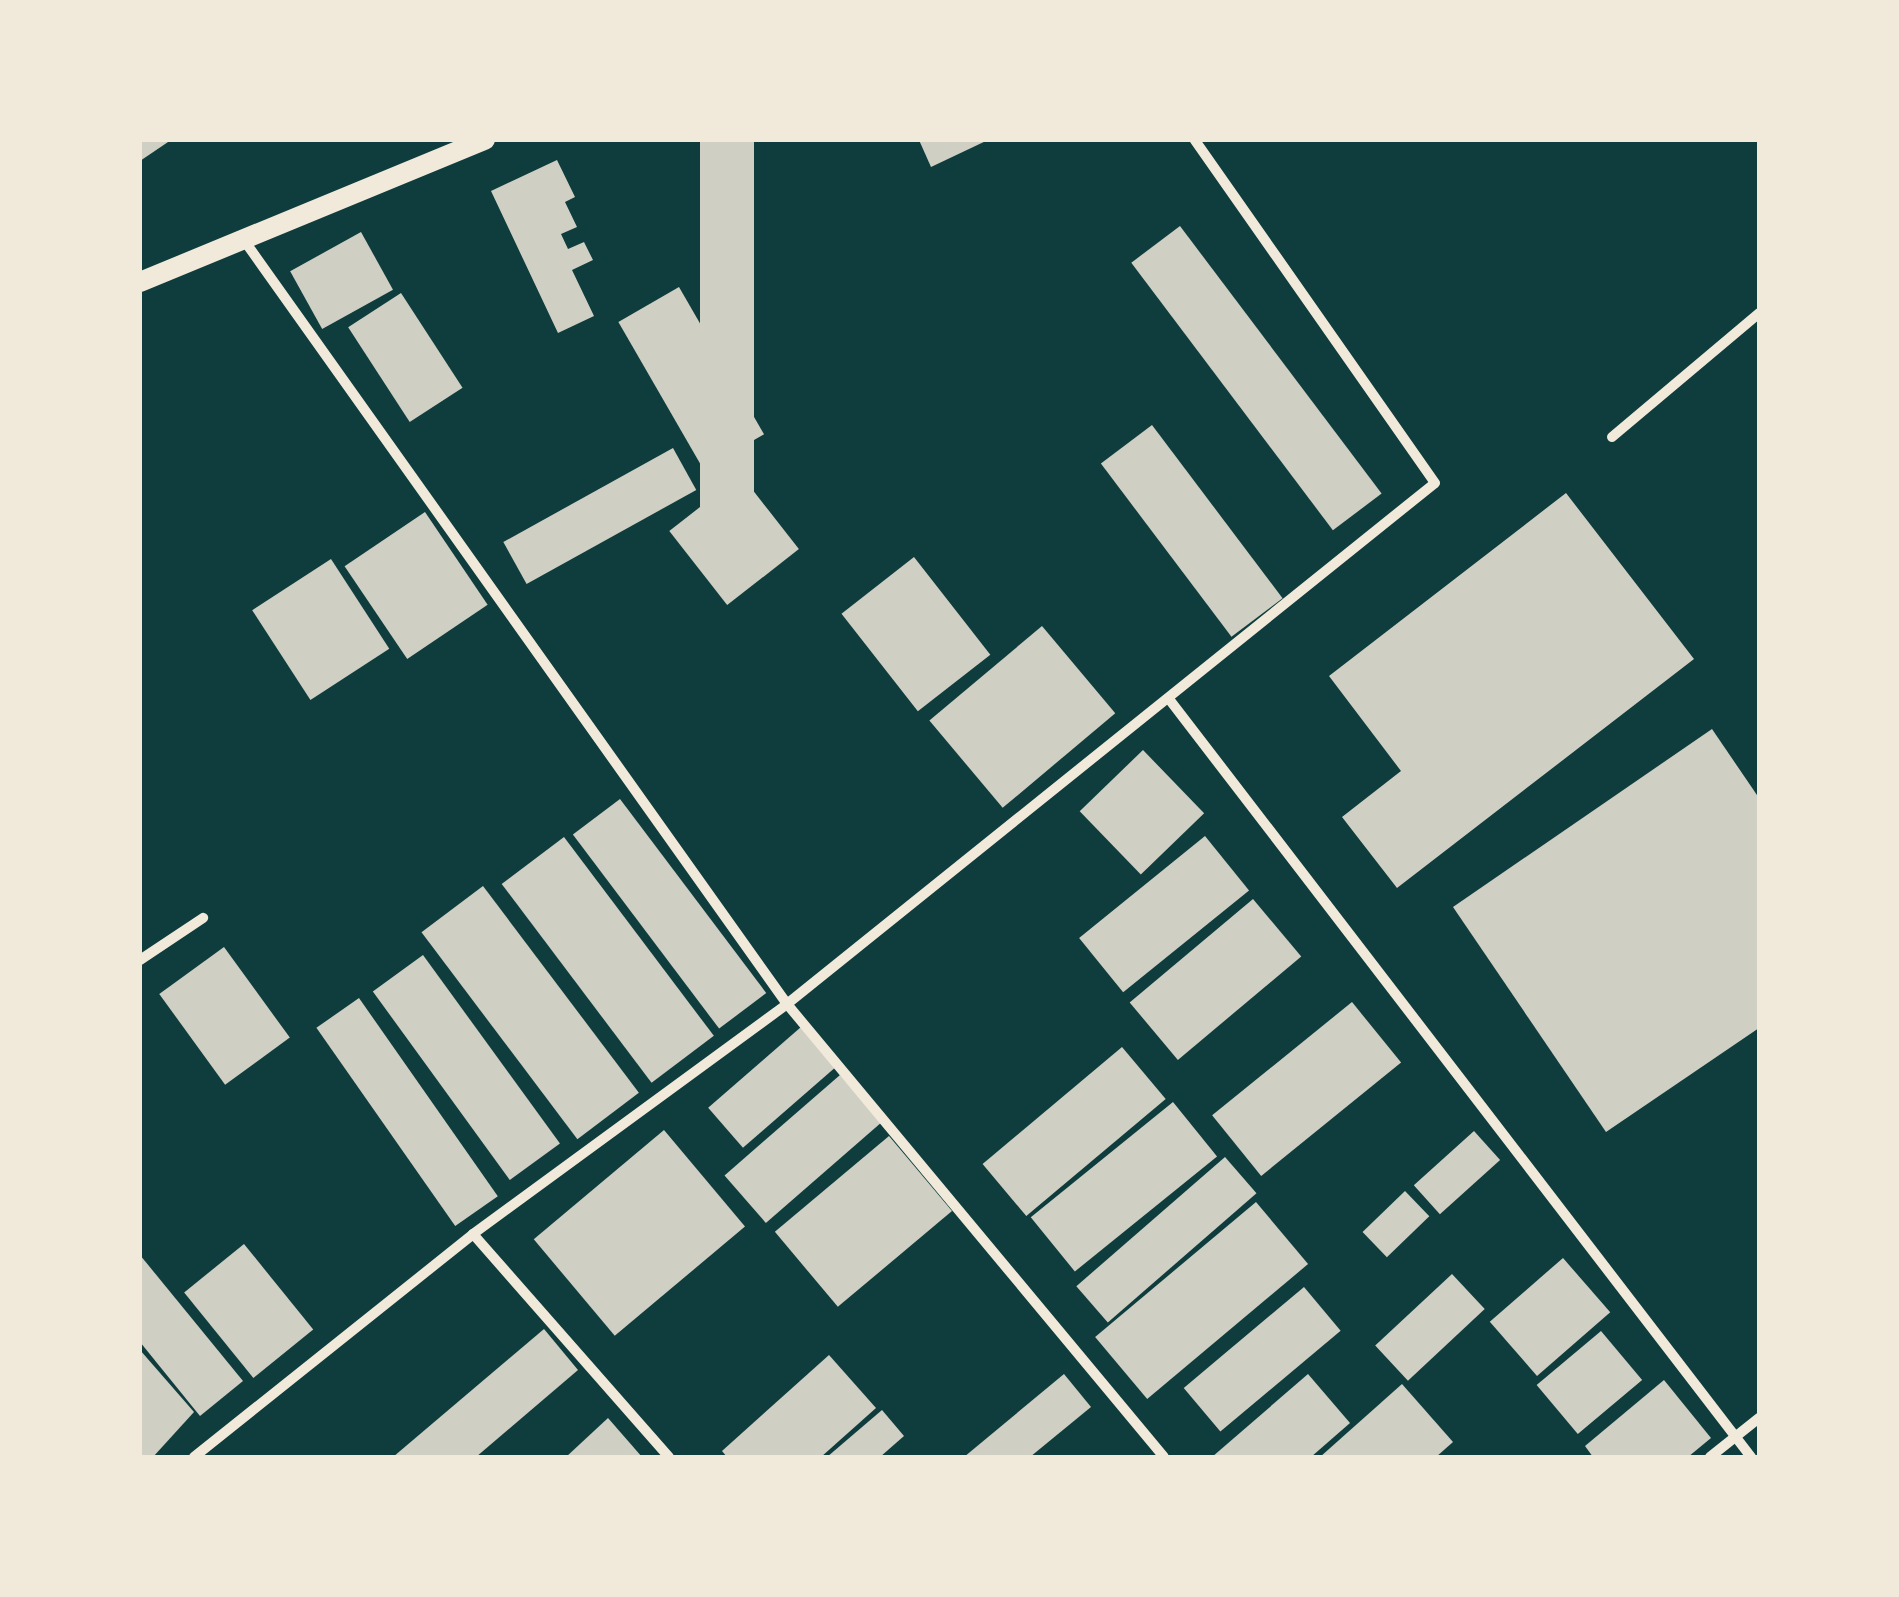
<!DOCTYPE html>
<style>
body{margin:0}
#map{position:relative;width:1899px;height:1597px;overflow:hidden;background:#0f3d3e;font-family:"PT Sans Narrow",sans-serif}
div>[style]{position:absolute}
.building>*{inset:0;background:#cfcfc3;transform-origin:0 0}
.minor>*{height:10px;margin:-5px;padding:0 5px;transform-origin:5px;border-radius:5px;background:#f1e9da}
.secondary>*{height:20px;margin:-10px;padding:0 10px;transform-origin:10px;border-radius:10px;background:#f1e9da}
span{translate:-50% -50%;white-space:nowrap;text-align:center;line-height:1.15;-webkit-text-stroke:10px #f1e9da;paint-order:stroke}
.frame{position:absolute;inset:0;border:142px solid #f1e9da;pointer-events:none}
</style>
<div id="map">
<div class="building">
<i style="clip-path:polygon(140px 140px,171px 140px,140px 161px)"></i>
<i style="left:700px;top:140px;width:54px;height:384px"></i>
<i style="clip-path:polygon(919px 140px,988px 140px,931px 167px)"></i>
<i style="clip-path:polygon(557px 160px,575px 197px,565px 202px,577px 227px,561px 234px,568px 249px,584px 242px,593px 260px,572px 270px,594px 316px,558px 333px,491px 191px)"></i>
<i style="left:1180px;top:226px;width:335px;height:61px;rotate:53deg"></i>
<i style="left:361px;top:232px;width:66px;height:81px;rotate:61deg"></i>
<i style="left:679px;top:287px;width:170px;height:70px;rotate:60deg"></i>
<i style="left:401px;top:293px;width:113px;height:63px;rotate:57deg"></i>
<i style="left:1152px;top:425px;width:217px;height:64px;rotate:53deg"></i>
<i style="left:673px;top:448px;width:48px;height:194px;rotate:61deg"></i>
<i style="left:741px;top:475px;width:94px;height:91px;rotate:52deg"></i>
<i style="clip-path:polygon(1566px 493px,1694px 659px,1397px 888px,1342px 817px,1401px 771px,1329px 676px)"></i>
<i style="left:425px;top:512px;width:112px;height:97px;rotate:56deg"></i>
<i style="left:914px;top:557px;width:124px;height:92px;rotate:52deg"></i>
<i style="left:331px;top:559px;width:107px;height:94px;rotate:57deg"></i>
<i style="left:1042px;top:626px;width:114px;height:147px;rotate:50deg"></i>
<i style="clip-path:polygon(1712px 729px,1759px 798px,1759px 1028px,1606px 1132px,1453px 907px)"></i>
<i style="left:1143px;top:750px;width:88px;height:88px;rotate:46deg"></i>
<i style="left:620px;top:799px;width:243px;height:59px;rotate:53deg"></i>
<i style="left:1205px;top:836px;width:70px;height:162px;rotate:51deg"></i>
<i style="left:564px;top:837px;width:249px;height:78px;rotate:53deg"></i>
<i style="left:483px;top:886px;width:259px;height:77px;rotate:53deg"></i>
<i style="left:1253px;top:899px;width:75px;height:161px;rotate:50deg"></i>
<i style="left:224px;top:947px;width:112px;height:80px;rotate:54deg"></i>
<i style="left:423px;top:955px;width:233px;height:62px;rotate:54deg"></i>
<i style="left:359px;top:998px;width:242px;height:52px;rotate:55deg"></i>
<i style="left:1352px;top:1002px;width:78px;height:180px;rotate:51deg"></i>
<i style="left:801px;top:1027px;width:53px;height:123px;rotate:49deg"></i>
<i style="left:1122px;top:1047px;width:68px;height:182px;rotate:50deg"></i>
<i style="left:840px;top:1075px;width:63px;height:153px;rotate:49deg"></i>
<i style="left:1173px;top:1102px;width:70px;height:183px;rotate:51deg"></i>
<i style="left:664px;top:1130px;width:126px;height:170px;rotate:50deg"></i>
<i style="left:1474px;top:1131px;width:39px;height:81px;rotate:48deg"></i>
<i style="left:889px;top:1136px;width:98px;height:149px;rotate:50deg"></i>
<i style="left:1225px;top:1157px;width:48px;height:197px;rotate:49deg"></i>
<i style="left:1405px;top:1191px;width:35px;height:59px;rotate:46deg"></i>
<i style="left:1256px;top:1202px;width:81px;height:210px;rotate:50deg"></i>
<i style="left:244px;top:1244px;width:110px;height:77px;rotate:51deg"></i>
<i style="clip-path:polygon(140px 1255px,243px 1381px,200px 1416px,140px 1342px)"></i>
<i style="left:1563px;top:1258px;width:72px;height:97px;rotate:49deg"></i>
<i style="left:1452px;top:1274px;width:48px;height:105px;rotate:47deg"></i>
<i style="left:1304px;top:1287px;width:57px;height:157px;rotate:50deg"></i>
<i style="clip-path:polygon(544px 1329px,578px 1370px,476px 1457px,393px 1457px)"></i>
<i style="left:1601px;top:1331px;width:64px;height:84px;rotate:50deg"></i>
<i style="clip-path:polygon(140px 1350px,194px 1412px,153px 1457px,140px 1457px)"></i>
<i style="clip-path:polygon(829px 1355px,876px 1408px,821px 1457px,727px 1457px,722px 1451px)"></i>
<i style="clip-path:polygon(1064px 1374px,1091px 1407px,1030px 1457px,964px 1457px)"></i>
<i style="clip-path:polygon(1308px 1374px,1350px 1423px,1311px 1457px,1212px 1457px)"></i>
<i style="clip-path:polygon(1664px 1380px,1711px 1438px,1688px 1457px,1593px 1457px,1585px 1446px)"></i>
<i style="clip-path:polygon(1402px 1384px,1453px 1442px,1436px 1457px,1320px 1457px)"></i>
<i style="clip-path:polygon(882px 1410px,904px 1436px,880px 1457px,827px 1457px)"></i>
<i style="clip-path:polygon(608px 1418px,642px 1457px,566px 1457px)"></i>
</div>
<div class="minor">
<i style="left:246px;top:243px;width:934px;rotate:54.59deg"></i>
<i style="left:787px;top:1004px;width:589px;rotate:50.23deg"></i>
<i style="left:1612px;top:437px;width:192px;rotate:-40.1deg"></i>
<i style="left:1169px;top:699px;width:956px;rotate:52.48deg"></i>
<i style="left:140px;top:960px;width:76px;rotate:-33.7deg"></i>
<i style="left:473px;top:1234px;width:297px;rotate:48.7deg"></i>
<i style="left:194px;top:1457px;width:357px;rotate:-38.6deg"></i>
<i style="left:473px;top:1234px;width:389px;rotate:-36.2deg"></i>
<i style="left:787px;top:1004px;width:831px;rotate:-38.8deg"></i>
<i style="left:1435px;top:483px;width:419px;rotate:-125deg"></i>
<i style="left:1710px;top:1457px;width:63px;rotate:-38.5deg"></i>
</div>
<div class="secondary">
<i style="left:140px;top:282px;width:373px;rotate:-22.4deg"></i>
</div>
<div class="frame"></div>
</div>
